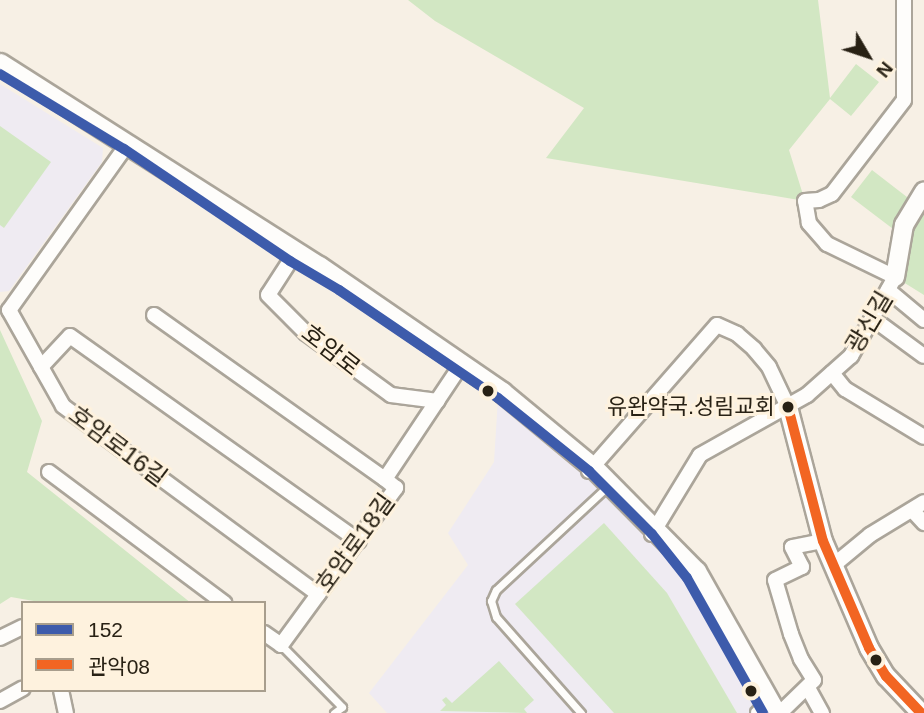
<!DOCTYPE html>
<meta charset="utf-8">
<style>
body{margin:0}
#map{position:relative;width:924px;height:713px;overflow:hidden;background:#f7f0e5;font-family:Arial,"Noto Sans KR",sans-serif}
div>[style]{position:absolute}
.education>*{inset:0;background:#efebf2}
.green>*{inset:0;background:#d2e7c3}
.roads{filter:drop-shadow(2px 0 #aba59a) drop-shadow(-2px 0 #aba59a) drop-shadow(0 2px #aba59a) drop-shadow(0 -2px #aba59a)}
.service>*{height:7px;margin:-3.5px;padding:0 3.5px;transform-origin:3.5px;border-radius:3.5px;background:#fefdfb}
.minor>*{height:14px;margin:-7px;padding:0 7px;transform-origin:7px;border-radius:7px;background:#fefdfb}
.tertiary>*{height:18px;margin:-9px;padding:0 9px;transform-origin:9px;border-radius:9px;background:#fefdfb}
.secondary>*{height:19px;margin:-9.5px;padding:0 9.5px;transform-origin:9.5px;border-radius:9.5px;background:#fefdfb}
.bus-1>*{height:10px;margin:-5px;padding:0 5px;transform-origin:5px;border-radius:5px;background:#3d5bab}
.bus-2>*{height:10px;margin:-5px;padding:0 5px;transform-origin:5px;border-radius:5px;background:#f26522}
.dots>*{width:19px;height:19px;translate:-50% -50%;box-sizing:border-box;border:4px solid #fef2de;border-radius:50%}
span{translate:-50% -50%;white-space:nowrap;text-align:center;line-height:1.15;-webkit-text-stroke:6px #fef2de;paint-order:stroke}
.bus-label{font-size:22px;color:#282114}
.right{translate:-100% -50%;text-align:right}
.street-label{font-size:24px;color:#282114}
.legend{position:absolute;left:21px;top:601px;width:245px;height:91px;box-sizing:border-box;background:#fef2de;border:2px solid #a89e8d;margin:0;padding:9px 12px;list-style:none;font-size:21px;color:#282114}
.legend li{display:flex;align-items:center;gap:14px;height:35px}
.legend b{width:35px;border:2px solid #a89e8d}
.north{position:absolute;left:833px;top:21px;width:70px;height:70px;-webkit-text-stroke:5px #fef2de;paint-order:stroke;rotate:129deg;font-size:19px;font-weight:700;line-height:28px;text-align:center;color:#282114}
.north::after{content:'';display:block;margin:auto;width:24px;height:32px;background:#282114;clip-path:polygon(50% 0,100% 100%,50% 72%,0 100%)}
</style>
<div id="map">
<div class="education">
<i style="clip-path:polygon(0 84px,103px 148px,102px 162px,9px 291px,0 292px)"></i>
<i style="clip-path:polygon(498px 398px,589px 471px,652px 534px,687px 578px,762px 710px,758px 713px,387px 713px,369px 693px,468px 565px,448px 533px,494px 462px)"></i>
</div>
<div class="green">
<i style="clip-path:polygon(408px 0,818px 0,830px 98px,856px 64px,879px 82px,851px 116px,830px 99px,789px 150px,805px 201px,546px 158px,584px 108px,435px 21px)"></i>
<i style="clip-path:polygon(0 126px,51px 162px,4px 228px,0 225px)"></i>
<i style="clip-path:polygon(872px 170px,916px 204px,924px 192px,924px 295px,895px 277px,901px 235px,851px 197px)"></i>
<i style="clip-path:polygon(0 330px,42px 421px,27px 472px,191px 603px,45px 603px,11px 597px,0 604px)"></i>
<i style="clip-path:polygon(604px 523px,667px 593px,737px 713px,614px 713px,515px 604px)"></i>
<i style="clip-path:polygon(499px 661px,534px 700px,524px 709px,527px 713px,440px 711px,446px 705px,442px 700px,446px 697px,452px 703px)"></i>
</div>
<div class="roads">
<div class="service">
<i style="left:281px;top:645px;width:87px;rotate:45.5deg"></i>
<i style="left:342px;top:707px;width:10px;rotate:143deg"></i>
<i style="left:581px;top:713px;width:128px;rotate:-131.5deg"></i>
<i style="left:496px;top:617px;width:17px;rotate:-107deg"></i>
<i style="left:491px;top:601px;width:12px;rotate:-66deg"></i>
<i style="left:496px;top:590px;width:151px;rotate:-42.9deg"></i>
</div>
<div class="minor">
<i style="left:124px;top:149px;width:198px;rotate:125.5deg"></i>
<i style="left:9px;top:310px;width:110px;rotate:60.6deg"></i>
<i style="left:63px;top:406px;width:317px;rotate:36.4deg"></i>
<i style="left:290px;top:261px;width:40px;rotate:122.9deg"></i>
<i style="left:268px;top:295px;width:54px;rotate:45deg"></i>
<i style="left:306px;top:333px;width:105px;rotate:36.1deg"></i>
<i style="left:391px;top:395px;width:47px;rotate:7.3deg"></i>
<i style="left:888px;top:290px;width:47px;rotate:39.8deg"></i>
<i style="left:154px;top:315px;width:283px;rotate:35.4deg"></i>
<i style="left:872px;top:318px;width:64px;rotate:36.2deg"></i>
<i style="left:41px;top:367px;width:42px;rotate:-46.9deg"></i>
<i style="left:70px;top:336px;width:354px;rotate:35.4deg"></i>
<i style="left:832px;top:373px;width:21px;rotate:51deg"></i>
<i style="left:845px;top:389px;width:92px;rotate:31.3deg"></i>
<i style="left:589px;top:471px;width:194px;rotate:-48.8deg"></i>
<i style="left:717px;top:325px;width:22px;rotate:24deg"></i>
<i style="left:737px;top:334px;width:23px;rotate:41deg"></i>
<i style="left:754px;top:349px;width:23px;rotate:50deg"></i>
<i style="left:769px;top:367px;width:44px;rotate:64.6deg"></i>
<i style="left:49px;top:472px;width:219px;rotate:36.8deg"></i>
<i style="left:912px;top:510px;width:18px;rotate:47deg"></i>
<i style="left:652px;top:534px;width:92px;rotate:-58.7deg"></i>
<i style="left:700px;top:455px;width:123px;rotate:-29.3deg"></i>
<i style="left:807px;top:395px;width:59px;rotate:-41.6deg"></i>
<i style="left:851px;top:356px;width:90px;rotate:-60.9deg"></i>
<i style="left:895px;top:277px;width:76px;rotate:-154.1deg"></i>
<i style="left:827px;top:244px;width:28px;rotate:-131deg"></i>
<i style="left:809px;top:223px;width:22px;rotate:-100deg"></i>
<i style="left:805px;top:201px;width:14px;rotate:-4deg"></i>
<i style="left:819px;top:200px;width:14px;rotate:-25deg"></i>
<i style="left:832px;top:194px;width:118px;rotate:-52.5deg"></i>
<i style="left:904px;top:100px;width:100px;rotate:-90deg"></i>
<i style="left:835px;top:564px;width:45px;rotate:-39.6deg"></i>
<i style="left:870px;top:535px;width:63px;rotate:-31.4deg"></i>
<i style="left:264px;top:633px;width:21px;rotate:35deg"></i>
<i style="left:281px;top:645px;width:195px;rotate:-53.8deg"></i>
<i style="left:396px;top:488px;width:14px;rotate:-141deg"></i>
<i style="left:385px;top:479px;width:130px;rotate:-56.3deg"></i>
<i style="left:0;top:638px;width:25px;rotate:-26deg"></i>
<i style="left:808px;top:688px;width:29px;rotate:61deg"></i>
<i style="left:61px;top:690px;width:24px;rotate:78deg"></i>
<i style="left:0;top:701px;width:26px;rotate:-29deg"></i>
<i style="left:758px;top:713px;width:5px;rotate:-37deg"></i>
<i style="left:780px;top:713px;width:47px;rotate:-44.1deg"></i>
<i style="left:814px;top:680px;width:25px;rotate:-122deg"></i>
<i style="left:801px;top:659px;width:27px;rotate:-112deg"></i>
<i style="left:791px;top:634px;width:56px;rotate:-106.5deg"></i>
<i style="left:775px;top:580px;width:30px;rotate:-26deg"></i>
<i style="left:802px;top:567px;width:22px;rotate:-117deg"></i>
<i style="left:792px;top:547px;width:32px;rotate:-11deg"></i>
</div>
<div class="tertiary">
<i style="left:895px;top:277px;width:53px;rotate:-80.2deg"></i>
<i style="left:904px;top:225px;width:39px;rotate:-59deg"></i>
<i style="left:788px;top:407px;width:138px;rotate:75.4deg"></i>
<i style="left:823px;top:541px;width:116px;rotate:66.7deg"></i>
<i style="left:869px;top:648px;width:33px;rotate:59deg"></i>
<i style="left:886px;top:676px;width:51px;rotate:46.6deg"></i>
</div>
<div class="secondary">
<i style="left:0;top:63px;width:378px;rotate:32.5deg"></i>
<i style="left:319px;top:266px;width:222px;rotate:34.5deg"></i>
<i style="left:502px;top:392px;width:119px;rotate:39.6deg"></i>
<i style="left:594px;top:468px;width:145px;rotate:45.3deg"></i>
<i style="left:696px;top:571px;width:163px;rotate:60.6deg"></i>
</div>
</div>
<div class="bus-1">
<i style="left:0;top:74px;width:145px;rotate:31.2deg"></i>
<i style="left:124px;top:149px;width:200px;rotate:34deg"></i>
<i style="left:290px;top:261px;width:57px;rotate:30.6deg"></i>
<i style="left:339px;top:290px;width:192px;rotate:34.2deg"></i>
<i style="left:498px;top:398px;width:117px;rotate:38.7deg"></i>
<i style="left:589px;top:471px;width:89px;rotate:45deg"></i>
<i style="left:652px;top:534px;width:56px;rotate:51.5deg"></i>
<i style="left:687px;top:578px;width:155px;rotate:60.6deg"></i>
</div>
<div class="bus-2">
<i style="left:788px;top:407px;width:138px;rotate:75.4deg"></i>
<i style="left:823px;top:541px;width:116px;rotate:66.7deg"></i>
<i style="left:869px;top:648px;width:33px;rotate:59deg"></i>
<i style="left:886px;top:676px;width:51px;rotate:46.6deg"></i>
</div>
<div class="dots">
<i style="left:488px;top:391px;background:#282114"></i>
<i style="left:788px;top:407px;background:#282114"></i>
<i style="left:876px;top:660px;background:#282114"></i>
<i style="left:751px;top:691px;background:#282114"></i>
</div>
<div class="bus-label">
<span class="right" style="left:775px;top:407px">유완약국.성림교회</span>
</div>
<div class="street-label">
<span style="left:869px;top:322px;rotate:-59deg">광신길</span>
<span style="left:331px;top:350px;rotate:38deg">호암로</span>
<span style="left:118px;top:446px;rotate:37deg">호암로16길</span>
<span style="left:355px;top:543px;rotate:-54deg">호암로18길</span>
</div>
<ul class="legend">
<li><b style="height:9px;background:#3d5bab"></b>152</li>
<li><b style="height:9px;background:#f26522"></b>관악08</li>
</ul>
<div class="north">N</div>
</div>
